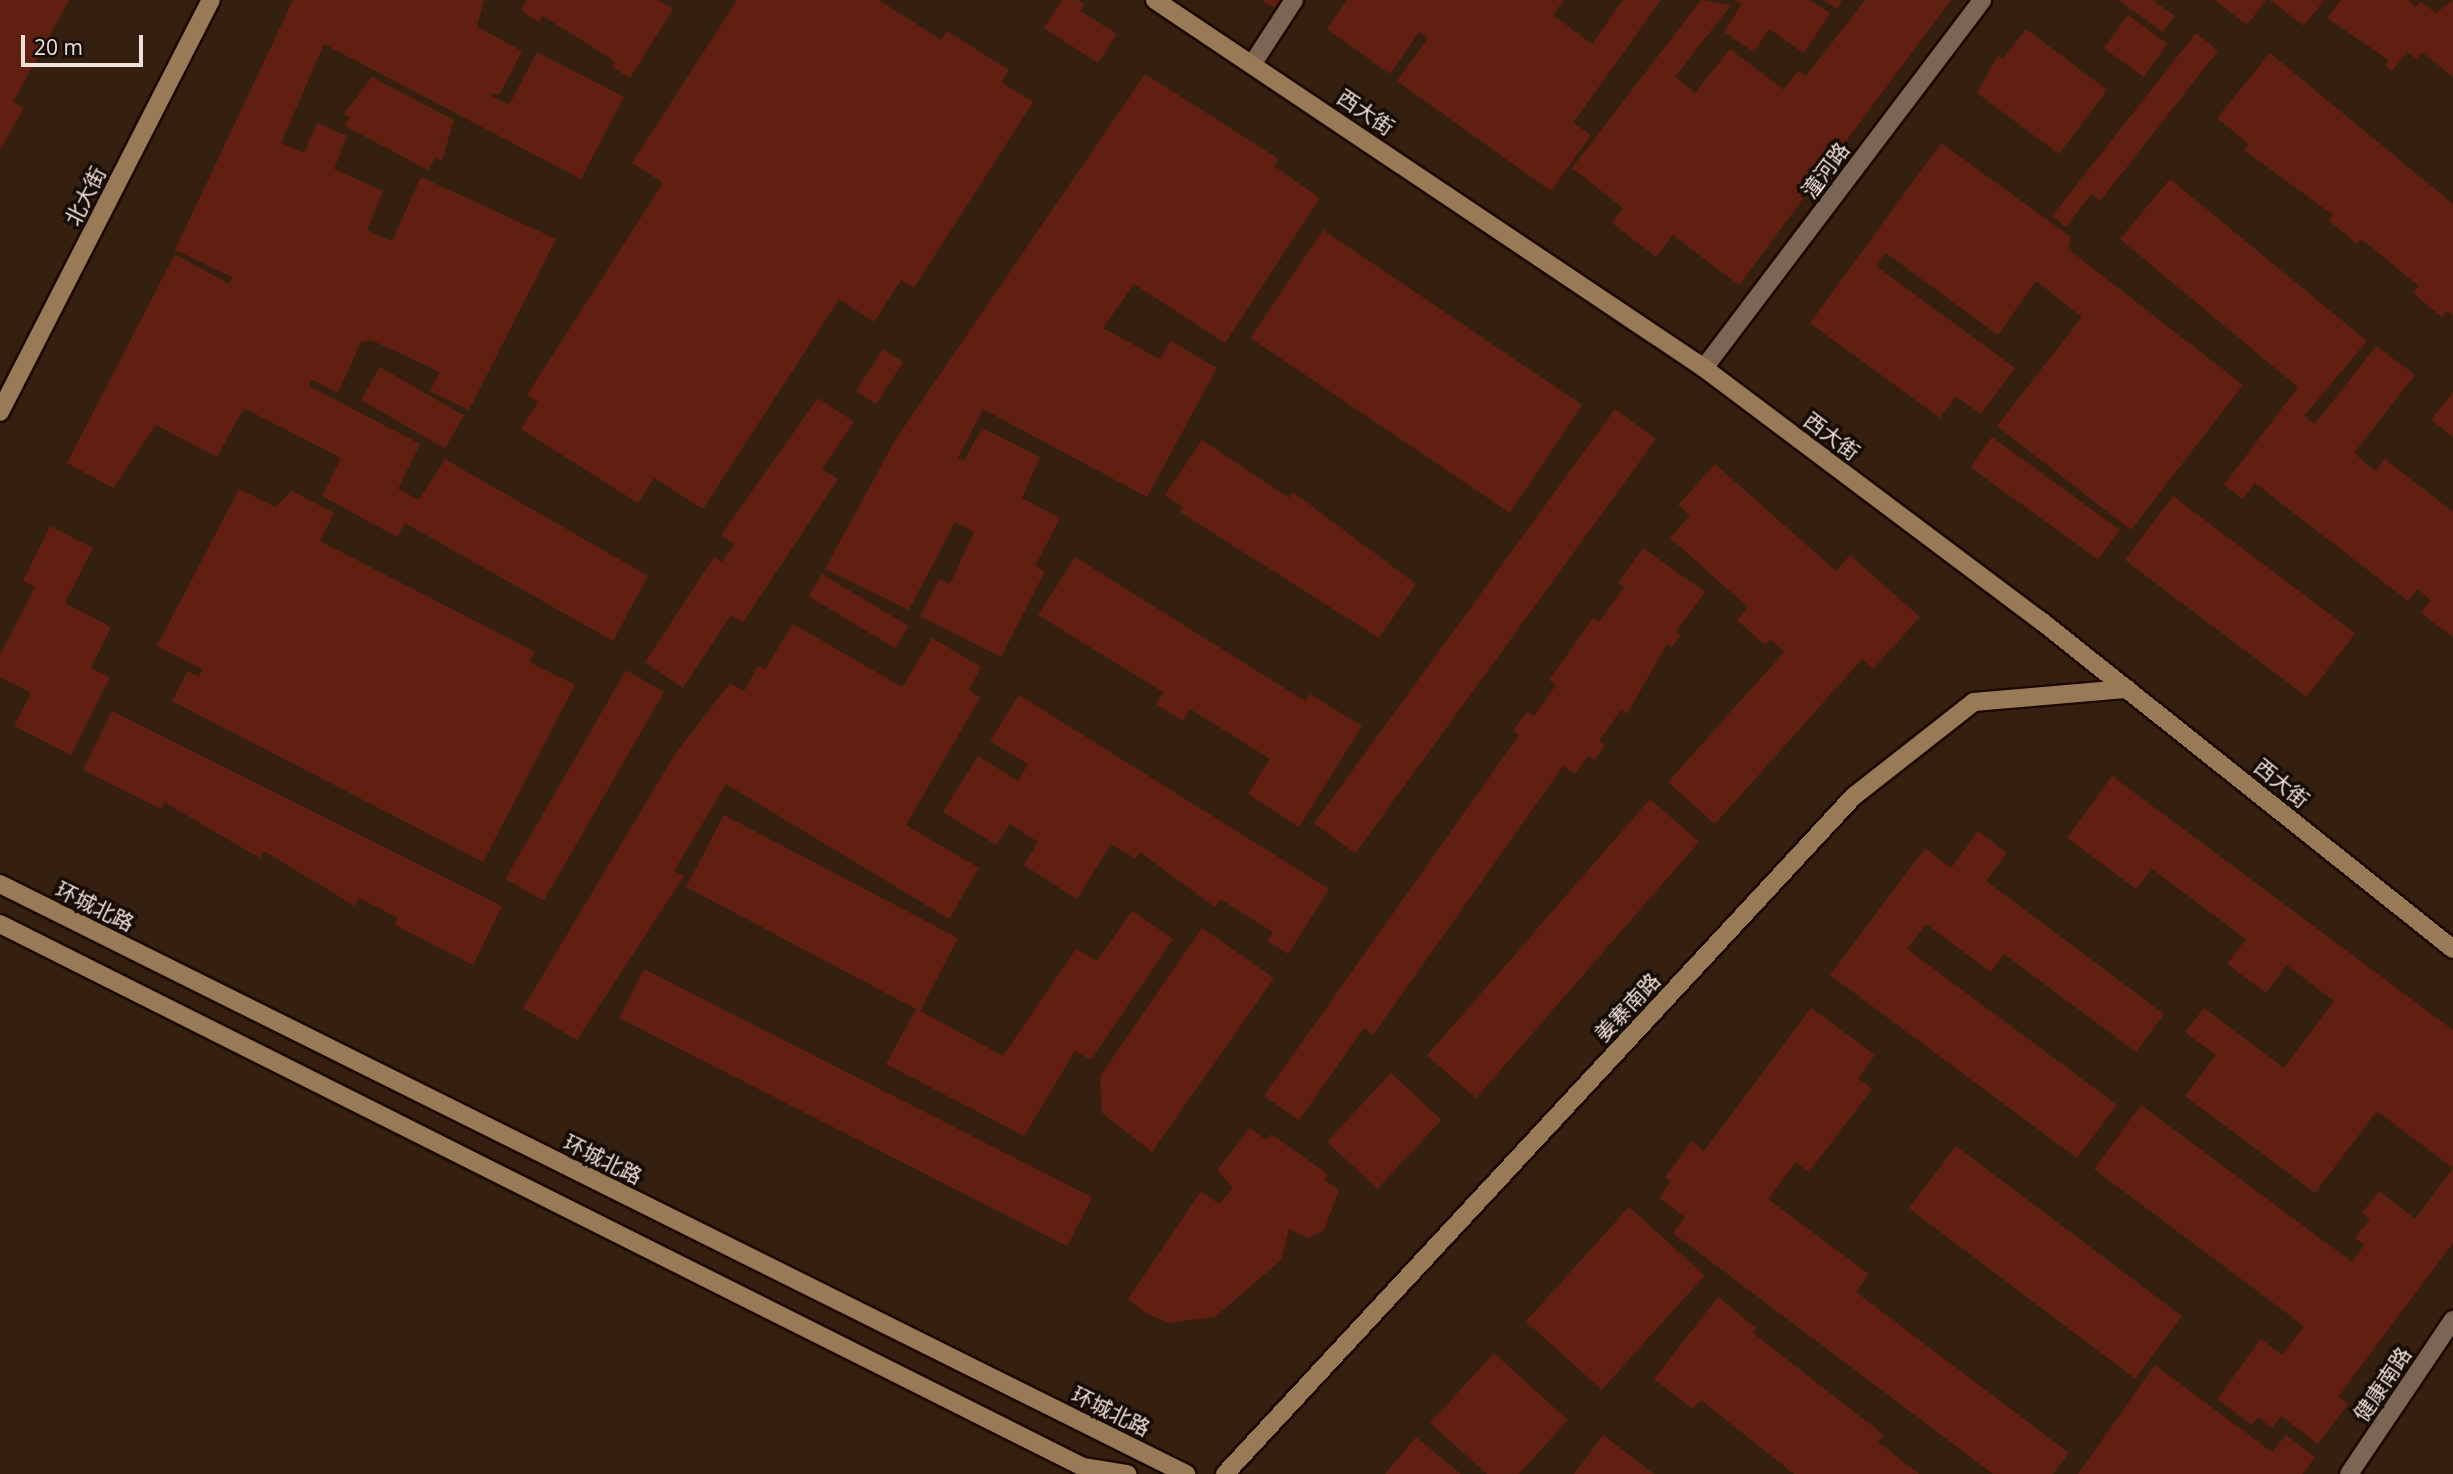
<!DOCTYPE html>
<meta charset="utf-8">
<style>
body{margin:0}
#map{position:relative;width:2453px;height:1474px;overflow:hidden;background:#352010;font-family:"Open Sans","Noto Sans SC",sans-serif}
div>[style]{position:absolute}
.building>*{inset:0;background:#601f10;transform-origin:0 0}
.roads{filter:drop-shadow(2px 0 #1c0900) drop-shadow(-2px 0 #1c0900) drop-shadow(0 2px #1c0900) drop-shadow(0 -2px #1c0900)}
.minor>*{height:18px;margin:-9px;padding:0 9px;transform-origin:9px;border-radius:9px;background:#7d6553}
.secondary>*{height:18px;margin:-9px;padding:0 9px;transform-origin:9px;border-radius:9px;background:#997a56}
span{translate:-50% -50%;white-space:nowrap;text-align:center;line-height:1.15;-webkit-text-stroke:7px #160c06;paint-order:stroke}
.street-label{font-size:21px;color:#efe1d7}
.scale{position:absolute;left:21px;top:35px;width:122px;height:32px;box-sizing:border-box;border:4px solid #efe1d7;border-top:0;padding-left:9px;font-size:21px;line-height:24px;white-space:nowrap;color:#efe1d7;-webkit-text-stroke:5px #160c06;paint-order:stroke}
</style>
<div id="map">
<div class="building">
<i style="clip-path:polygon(0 0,69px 0,13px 102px,24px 108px,0 150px)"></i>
<i style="clip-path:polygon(293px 0,484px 0,477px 27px,522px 51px,500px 94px,488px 94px,509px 105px,537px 52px,624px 97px,581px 179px,324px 44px,281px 143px,304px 153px,317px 123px,347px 136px,334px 169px,383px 191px,367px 230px,392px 241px,421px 177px,556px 239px,469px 410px,430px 391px,440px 372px,371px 340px,361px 342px,338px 393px,311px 379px,309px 386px,420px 444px,398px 489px,419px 500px,445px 459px,648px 576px,613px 641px,405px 523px,397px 537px,322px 496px,341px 458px,244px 408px,217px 457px,156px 425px,113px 488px,67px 463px,175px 254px,229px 284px,232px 277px,175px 250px)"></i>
<i style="clip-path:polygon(527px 0,658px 0,673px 9px,630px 78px,612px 67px,616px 62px,543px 16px,539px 22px,521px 10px)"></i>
<i style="clip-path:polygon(737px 0,879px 0,941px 40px,947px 31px,1009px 70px,1001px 82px,1033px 102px,914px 288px,901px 280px,874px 322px,839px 299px,703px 509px,654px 478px,638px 503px,521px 429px,538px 402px,527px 395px,663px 183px,632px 163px)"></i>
<i style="clip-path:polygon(1062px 0,1078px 0,1084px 4px,1080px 11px,1117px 34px,1098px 63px,1044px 28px)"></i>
<i style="clip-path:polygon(1262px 0,1293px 0,1284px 14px)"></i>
<i style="clip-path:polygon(1347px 0,1564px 0,1553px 15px,1592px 44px,1623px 0,1661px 0,1573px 123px,1591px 135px,1551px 191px,1397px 81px,1428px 38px,1419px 32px,1390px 74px,1327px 29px)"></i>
<i style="clip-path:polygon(1701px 0,1731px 5px,1675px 77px,1695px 93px,1730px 49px,1784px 90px,1798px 71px,1806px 76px,1865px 0,1951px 0,1739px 285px,1673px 235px,1656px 257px,1612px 223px,1623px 208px,1572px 168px)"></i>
<i style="clip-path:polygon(1735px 0,1810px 0,1830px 13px,1804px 53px,1769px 29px,1754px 52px,1724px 32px,1742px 4px)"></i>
<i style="clip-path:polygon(1823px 0,1842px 0,1837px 9px)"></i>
<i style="clip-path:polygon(2118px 0,2152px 0,2175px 16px,2163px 32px)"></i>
<i style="clip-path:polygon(2214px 0,2266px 0,2247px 25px)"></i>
<i style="clip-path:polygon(2270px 0,2324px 0,2304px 26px)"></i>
<i style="clip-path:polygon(2341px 0,2408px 0,2416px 7px,2420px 1px,2436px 13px,2453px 0,2453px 77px,2422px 52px,2417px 59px,2407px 52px,2392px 71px,2385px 65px,2389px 60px,2327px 18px)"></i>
<i style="left:2128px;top:15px;width:49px;height:41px;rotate:36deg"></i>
<i style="clip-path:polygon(2026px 29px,2107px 90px,2059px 154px,1977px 93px,1998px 55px,2003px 59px)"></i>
<i style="clip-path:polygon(2196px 33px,2218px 51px,2100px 201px,2091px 194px,2066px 227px,2052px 216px)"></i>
<i style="clip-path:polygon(2270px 53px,2453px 204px,2453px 316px,2447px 311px,2442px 317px,2413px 293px,2419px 286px,2361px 239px,2357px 244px,2329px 221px,2333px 215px,2244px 150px,2249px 144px,2217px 118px)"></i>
<i style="clip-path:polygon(1145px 74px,1279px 159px,1274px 166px,1320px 198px,1225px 343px,1134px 284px,1103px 328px,1160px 359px,1171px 341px,1217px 368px,1147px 497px,983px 409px,958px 458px,964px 461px,982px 428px,1040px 457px,1022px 498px,1060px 518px,1035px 566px,1045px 571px,1001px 657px,920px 616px,939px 579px,950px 584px,974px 532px,955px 522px,909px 610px,825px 569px,897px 437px)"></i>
<i style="clip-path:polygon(372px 77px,454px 120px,442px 161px,436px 157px,428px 170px,345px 126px,350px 117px,344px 114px)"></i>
<i style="clip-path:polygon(1941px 143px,2071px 237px,2068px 249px,2243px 385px,2131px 530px,1997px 426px,2082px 317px,2036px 281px,1998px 335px,1886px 253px,1876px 266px,2015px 368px,1981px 414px,1956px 397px,1940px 418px,1810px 323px)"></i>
<i style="clip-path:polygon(2170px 179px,2367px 341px,2304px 416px,2315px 424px,2376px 346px,2415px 375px,2354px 453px,2375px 471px,2385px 459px,2453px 512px,2453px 637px,2421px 613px,2431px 600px,2417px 589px,2408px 601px,2255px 483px,2243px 499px,2224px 485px,2298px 387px,2120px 239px)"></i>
<i style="left:1323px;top:230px;width:313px;height:130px;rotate:34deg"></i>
<i style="left:883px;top:349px;width:24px;height:50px;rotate:33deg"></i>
<i style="left:380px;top:367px;width:97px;height:38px;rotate:30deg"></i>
<i style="clip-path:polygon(2453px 392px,2453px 437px,2431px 420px)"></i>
<i style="clip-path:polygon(818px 398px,854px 422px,822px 469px,838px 479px,743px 622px,731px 615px,683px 688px,645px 662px,714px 557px,722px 562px,734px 544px,721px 535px)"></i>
<i style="left:1615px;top:409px;width:51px;height:512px;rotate:36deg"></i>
<i style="left:1992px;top:437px;width:158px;height:37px;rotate:36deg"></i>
<i style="clip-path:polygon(1202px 440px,1289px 498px,1293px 492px,1416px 584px,1379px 638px,1180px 512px,1183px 507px,1165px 495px)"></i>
<i style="clip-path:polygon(1715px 464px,1836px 571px,1850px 555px,1920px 617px,1873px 669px,1862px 659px,1715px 824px,1668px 782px,1784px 652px,1770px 639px,1765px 645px,1737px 620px,1748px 607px,1670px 538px,1690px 515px,1678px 505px)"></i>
<i style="clip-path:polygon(239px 489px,275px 507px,292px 491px,334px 513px,320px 541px,535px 652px,529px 662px,575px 685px,483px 862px,172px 701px,188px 671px,199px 677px,202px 669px,157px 646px)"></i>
<i style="left:2173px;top:496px;width:228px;height:80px;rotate:37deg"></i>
<i style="clip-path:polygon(50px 526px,93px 548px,65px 603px,111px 627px,91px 668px,110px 677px,71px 755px,14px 726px,31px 693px,0 677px,0 655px,35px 587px,23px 581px)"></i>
<i style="clip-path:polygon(1643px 548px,1705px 592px,1676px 632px,1681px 635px,1672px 647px,1667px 644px,1627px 714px,1621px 710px,1599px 741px,1605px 746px,1594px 760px,1588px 756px,1575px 774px,1563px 766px,1373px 1035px,1364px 1028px,1299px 1120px,1264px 1096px,1519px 735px,1513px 731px,1527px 712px,1534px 716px,1556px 685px,1549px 680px,1593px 618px,1599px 622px,1624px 587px,1618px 583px)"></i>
<i style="clip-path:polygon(1075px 557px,1305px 701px,1310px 694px,1362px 726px,1299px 827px,1248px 794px,1270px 759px,1190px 709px,1183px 721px,1156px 704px,1163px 692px,1038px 615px)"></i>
<i style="left:822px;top:574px;width:101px;height:26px;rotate:31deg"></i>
<i style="clip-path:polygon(793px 624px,902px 687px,932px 638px,981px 667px,969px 690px,980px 698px,906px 825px,979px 868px,949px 919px,726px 784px,674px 871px,684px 876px,577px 1040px,523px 1008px,675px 754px,730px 683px,744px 691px,758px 666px,765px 669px)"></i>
<i style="left:626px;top:670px;width:44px;height:241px;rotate:30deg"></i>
<i style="clip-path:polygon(1019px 695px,1329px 889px,1288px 954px,1267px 941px,1273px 932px,1220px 899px,1215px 907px,1140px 852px,1136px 859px,1111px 844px,1077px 899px,1024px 865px,1038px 842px,1010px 824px,996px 845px,943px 812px,978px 756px,1018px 781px,1028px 764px,990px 741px)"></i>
<i style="clip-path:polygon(112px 711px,502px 906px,473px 965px,395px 925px,398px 918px,359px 898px,355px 906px,264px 851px,260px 858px,164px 802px,161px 809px,83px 770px)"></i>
<i style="clip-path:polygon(2112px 776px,2453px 1030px,2453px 1168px,2377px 1111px,2315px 1193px,2185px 1096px,2216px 1055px,2185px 1032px,2204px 1008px,2284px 1068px,2334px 1001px,2287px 965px,2266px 993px,2227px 964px,2246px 939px,2152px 869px,2136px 889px,2067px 838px)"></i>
<i style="left:1650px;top:799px;width:65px;height:340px;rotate:41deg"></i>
<i style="clip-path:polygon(724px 815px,958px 938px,920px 1011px,1003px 1056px,1076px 949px,1097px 961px,1132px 911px,1173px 939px,1091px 1060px,1075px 1051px,1024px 1136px,886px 1064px,916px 1009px,686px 887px)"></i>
<i style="clip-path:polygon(1978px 831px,2007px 853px,1986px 881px,2164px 1014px,2136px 1052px,2004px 954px,1991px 972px,1926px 924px,1907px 949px,2117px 1105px,2077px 1158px,1830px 975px,1925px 848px,1951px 868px)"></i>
<i style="clip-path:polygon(1202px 928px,1274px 978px,1152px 1152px,1102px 1113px,1100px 1076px)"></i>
<i style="left:644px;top:969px;width:503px;height:55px;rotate:27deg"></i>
<i style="clip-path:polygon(1811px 1008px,1875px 1055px,1858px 1078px,1872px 1089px,1809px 1172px,1796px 1162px,1768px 1199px,1869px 1274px,1856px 1292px,2069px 1453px,2053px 1474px,1993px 1474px,1673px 1233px,1685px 1217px,1659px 1198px,1671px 1181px,1665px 1177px,1692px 1141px,1704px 1151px)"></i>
<i style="left:1391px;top:1073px;width:69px;height:94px;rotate:43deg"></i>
<i style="clip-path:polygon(2141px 1105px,2352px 1262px,2364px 1245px,2355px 1238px,2370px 1219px,2362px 1213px,2379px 1191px,2415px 1219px,2453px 1168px,2453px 1243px,2338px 1397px,2348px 1404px,2318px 1444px,2281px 1416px,2272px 1428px,2258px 1417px,2252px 1425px,2217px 1399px,2261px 1339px,2282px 1355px,2304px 1326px,2094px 1169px)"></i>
<i style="clip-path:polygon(1250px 1128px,1266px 1140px,1271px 1134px,1328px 1174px,1325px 1180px,1339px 1190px,1324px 1230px,1308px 1238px,1289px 1229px,1281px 1260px,1215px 1317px,1168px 1323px,1146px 1313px,1128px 1299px,1201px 1191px,1219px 1204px,1233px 1188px,1217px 1170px)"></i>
<i style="left:1956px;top:1146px;width:283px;height:78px;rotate:37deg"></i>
<i style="left:1629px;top:1207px;width:102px;height:154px;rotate:42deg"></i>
<i style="clip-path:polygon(1718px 1297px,1756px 1328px,1753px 1333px,1884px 1435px,1878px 1442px,1919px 1474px,1794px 1474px,1701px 1400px,1693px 1409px,1654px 1379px)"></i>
<i style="clip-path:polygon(1494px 1353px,1568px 1420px,1519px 1474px,1487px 1474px,1430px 1423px)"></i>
<i style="clip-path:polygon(2155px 1365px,2272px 1452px,2286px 1435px,2315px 1457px,2303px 1474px,2078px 1474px)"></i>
<i style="clip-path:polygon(1603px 1435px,1654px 1474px,1574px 1474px)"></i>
<i style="clip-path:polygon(1416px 1437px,1461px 1474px,1385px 1474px)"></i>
</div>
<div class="roads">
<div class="minor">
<i style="left:1253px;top:63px;width:75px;rotate:-56.9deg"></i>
<i style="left:1704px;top:368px;width:461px;rotate:-52.9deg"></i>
<i style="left:2349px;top:1474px;width:186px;rotate:-56deg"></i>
</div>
<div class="secondary">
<i style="left:1155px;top:0;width:661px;rotate:33.83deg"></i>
<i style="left:1704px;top:368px;width:420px;rotate:36.9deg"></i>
<i style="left:2040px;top:620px;width:528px;rotate:38.54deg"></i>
<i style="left:0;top:412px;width:463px;rotate:-62.9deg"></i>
<i style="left:0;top:884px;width:1325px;rotate:26.45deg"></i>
<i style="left:0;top:924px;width:1212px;rotate:26.63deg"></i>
<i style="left:1083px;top:1467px;width:45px;rotate:9deg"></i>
<i style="left:1225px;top:1474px;width:925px;rotate:-47.15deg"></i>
<i style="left:1854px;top:796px;width:152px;rotate:-38.1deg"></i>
<i style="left:1974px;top:702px;width:154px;rotate:-4.9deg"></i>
</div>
</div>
<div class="street-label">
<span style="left:1366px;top:112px;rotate:34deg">西大街</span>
<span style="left:1825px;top:170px;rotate:-53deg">潼河路</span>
<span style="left:85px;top:196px;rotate:-63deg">北大街</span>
<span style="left:1832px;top:436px;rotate:37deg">西大街</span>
<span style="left:2282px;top:783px;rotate:39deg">西大街</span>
<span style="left:95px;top:906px;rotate:26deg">环城北路</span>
<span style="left:1627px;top:1007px;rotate:-47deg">姜寨南路</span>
<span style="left:603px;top:1159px;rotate:26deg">环城北路</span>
<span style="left:2382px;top:1384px;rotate:-56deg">健康南路</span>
<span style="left:1111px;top:1411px;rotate:26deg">环城北路</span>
</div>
<div class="scale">20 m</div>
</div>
